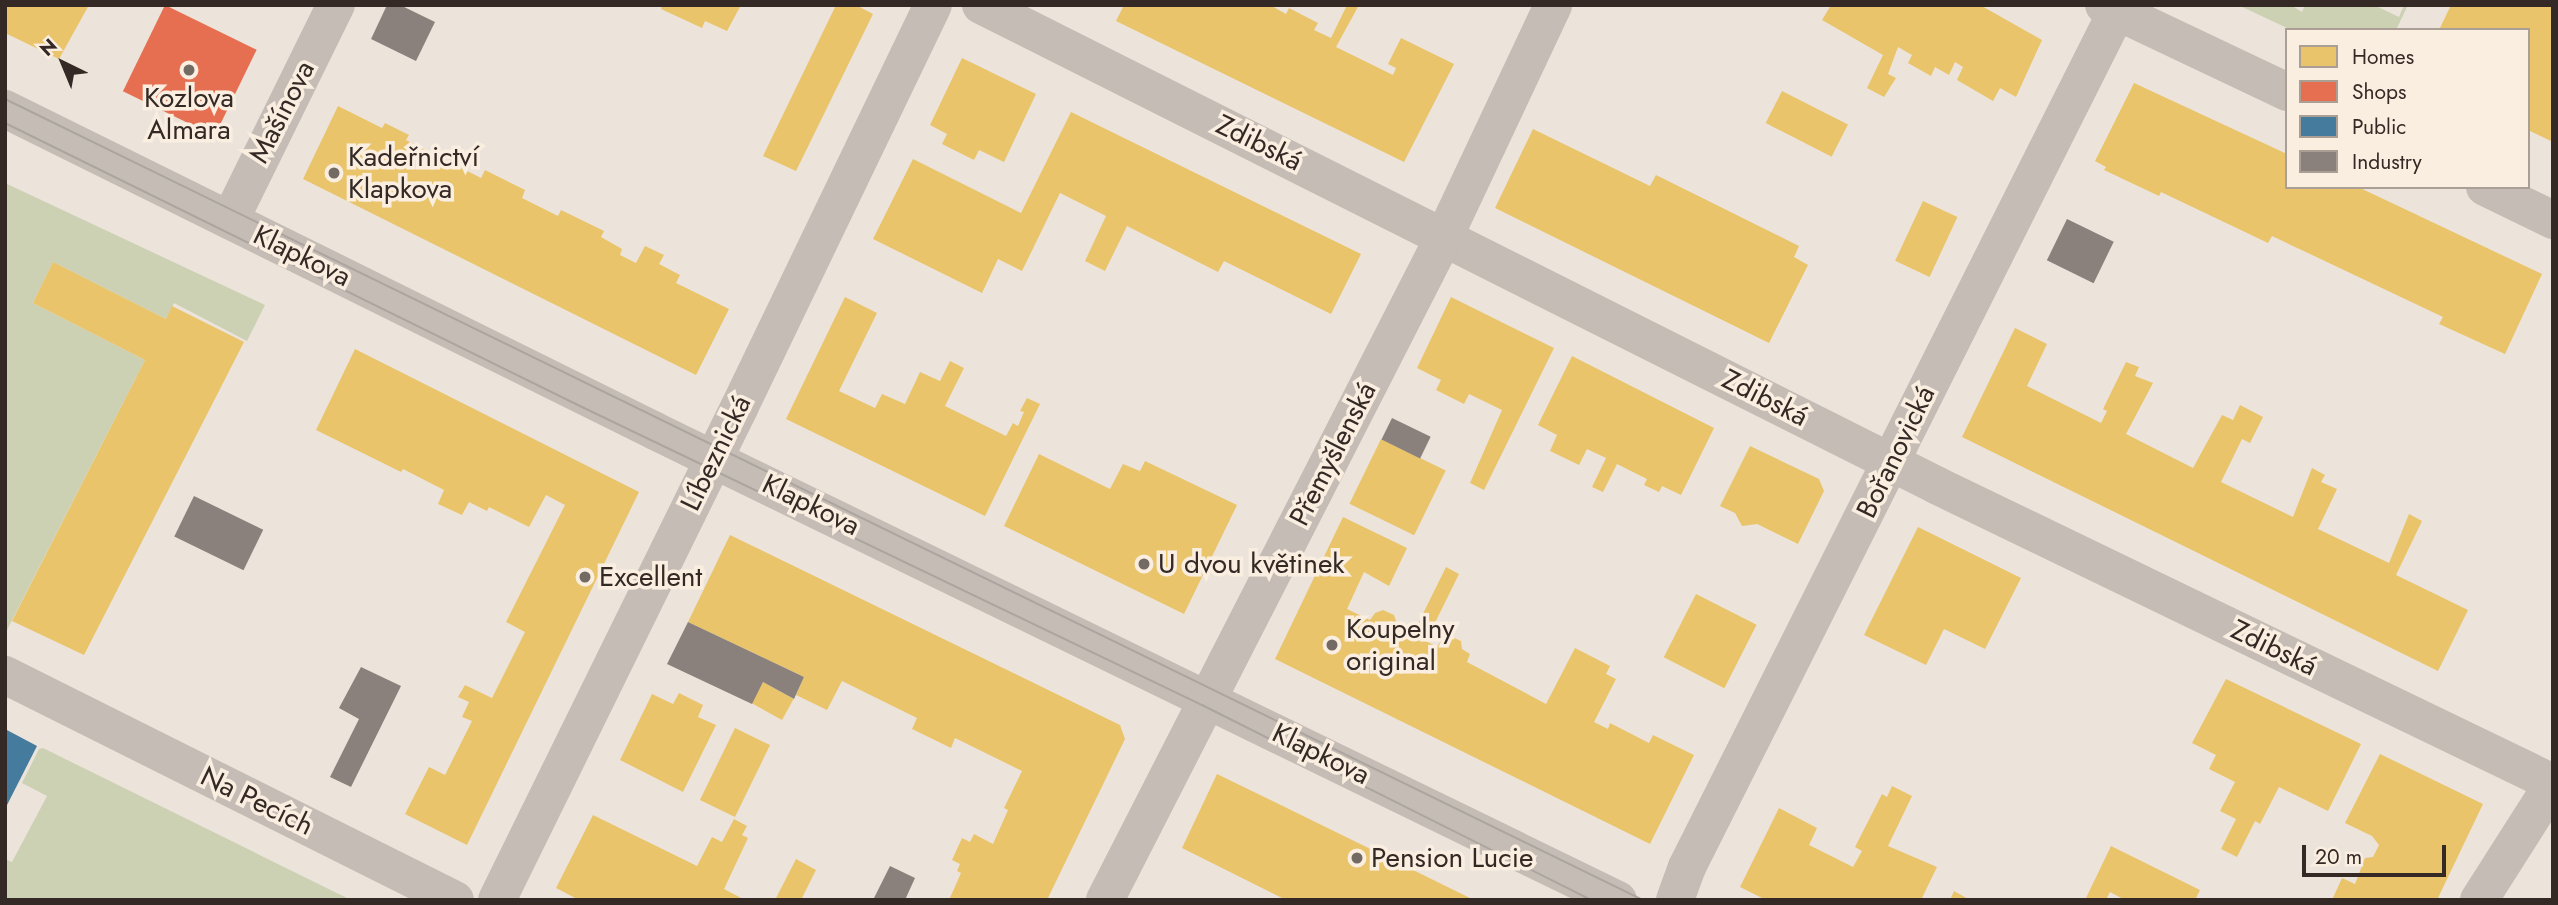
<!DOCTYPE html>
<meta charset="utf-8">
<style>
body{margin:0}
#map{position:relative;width:2558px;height:905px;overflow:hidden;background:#ece4db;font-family:Jost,sans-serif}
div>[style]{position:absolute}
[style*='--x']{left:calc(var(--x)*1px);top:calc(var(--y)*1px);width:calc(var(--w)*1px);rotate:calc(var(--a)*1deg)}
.green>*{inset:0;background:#ccd1b4}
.homes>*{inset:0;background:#e9c46a;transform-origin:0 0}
.shops>*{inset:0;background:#e76f51;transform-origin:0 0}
.public>*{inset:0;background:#457b9d}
.industry>*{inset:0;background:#8a817c;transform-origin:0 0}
.minor>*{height:38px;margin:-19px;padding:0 19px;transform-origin:19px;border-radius:19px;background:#c4bcb5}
.tram>*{height:2px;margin:-1px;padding:0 1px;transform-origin:1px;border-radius:1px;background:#aca59f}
.dots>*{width:19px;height:19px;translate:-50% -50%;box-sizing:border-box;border:4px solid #faeee1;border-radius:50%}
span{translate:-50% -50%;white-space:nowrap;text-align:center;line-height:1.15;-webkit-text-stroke:7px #faeee1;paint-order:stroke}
.poi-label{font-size:28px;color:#342924}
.left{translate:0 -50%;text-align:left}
.street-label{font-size:28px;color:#342924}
.frame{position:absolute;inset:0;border:7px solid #342924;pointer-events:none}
.legend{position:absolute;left:2285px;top:28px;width:245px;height:161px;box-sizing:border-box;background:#faeee1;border:2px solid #ab9f95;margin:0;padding:9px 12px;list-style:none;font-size:21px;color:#342924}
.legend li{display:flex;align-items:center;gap:14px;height:35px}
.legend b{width:35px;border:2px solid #ab9f95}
.north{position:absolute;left:28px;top:28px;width:70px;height:70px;-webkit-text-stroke:5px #faeee1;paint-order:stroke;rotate:317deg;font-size:19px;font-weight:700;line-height:28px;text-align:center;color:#342924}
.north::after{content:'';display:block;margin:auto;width:24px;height:32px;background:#342924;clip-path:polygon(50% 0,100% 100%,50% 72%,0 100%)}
.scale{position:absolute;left:2302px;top:845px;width:144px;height:32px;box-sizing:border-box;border:4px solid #342924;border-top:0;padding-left:9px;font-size:21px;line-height:24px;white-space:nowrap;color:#342924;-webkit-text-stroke:5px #faeee1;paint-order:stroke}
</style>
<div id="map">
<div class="green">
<i style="clip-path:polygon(2238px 5px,2291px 5px,2302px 12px,2305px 5px,2374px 5px,2399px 17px,2404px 5px,2408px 5px,2396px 30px,2291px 30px)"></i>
<i style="clip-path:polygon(5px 183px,265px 305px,247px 341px,174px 303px,166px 319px,53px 262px,33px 303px,145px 360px,5px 634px)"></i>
<i style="clip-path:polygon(43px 748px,351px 900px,5px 900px,5px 859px,12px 862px,47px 796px,22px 783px,39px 749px)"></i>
</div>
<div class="homes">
<i style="clip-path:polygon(5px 5px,89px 5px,59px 59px,5px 33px)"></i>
<i style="clip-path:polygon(662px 5px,741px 5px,727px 31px,705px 21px,702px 28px,661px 9px)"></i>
<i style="clip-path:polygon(836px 5px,856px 5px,873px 14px,796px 171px,763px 156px)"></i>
<i style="clip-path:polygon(1124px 5px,1270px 5px,1286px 14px,1289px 8px,1318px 23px,1314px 30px,1331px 38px,1347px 5px,1359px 5px,1336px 47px,1393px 75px,1396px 68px,1388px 64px,1401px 38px,1454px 64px,1404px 162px,1116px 21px)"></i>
<i style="clip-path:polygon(1831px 5px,1980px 5px,2042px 40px,2016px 97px,2000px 88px,1993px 101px,1957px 80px,1963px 67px,1955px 62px,1949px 75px,1935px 67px,1931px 76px,1908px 63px,1912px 55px,1898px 47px,1888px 74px,1896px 78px,1884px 97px,1867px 88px,1883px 55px,1822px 20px)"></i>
<i style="clip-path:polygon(2451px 5px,2553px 5px,2553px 142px,2528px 130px,2528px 30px,2439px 30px)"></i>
<i style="clip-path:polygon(962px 58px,1036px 94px,1004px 162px,979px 150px,974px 160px,942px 144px,947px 134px,930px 125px)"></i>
<i style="clip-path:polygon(2134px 83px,2287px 154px,2287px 187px,2358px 187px,2542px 274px,2505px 354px,2439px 324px,2443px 317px,2272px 236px,2268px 243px,2161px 192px,2159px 196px,2104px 170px,2106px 167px,2095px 161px)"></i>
<i style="left:1782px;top:91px;width:74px;height:36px;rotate:27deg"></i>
<i style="clip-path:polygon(338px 106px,382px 128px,385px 123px,409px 135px,406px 140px,481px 178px,485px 170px,525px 190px,522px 198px,558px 216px,561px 210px,604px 231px,601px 237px,622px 249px,620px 255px,636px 263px,645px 246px,664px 255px,659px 264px,680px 275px,676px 283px,729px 309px,696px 375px,303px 179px)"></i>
<i style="clip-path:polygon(1071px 112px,1361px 254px,1331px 314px,1224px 261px,1218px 272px,1127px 226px,1105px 271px,1085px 261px,1106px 216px,1060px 193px,1022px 271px,998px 259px,982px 293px,873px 239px,913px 159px,1021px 213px)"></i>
<i style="clip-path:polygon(1533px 129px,1650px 186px,1656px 175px,1799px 246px,1794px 257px,1808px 265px,1769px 343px,1495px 208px)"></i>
<i style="left:1923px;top:201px;width:38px;height:66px;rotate:25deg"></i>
<i style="clip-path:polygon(53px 262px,166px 319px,172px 306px,244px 342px,84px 655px,12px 621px,145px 360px,33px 303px)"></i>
<i style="clip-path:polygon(845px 297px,877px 313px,839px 391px,875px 408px,882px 394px,905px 404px,920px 372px,940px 381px,950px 361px,964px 368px,945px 406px,1006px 436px,1013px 423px,1018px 426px,1024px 412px,1020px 411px,1027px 398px,1040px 404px,985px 516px,786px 419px)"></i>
<i style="clip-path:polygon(1451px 297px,1554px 348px,1484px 490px,1470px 483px,1502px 410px,1469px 394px,1464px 404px,1436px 390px,1441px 380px,1417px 368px)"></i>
<i style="clip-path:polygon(2015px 328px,2047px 344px,2027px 386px,2101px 423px,2107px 411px,2103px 409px,2126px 362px,2139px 367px,2135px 376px,2153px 383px,2126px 434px,2193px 468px,2222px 415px,2233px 420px,2240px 405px,2263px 417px,2250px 443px,2242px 439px,2221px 482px,2293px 517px,2312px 468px,2325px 475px,2321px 482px,2337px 489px,2318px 529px,2389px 563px,2409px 514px,2422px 521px,2396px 575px,2468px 610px,2438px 671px,1962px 437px)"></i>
<i style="clip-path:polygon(355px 349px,639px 492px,467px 845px,405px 814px,429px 767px,445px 775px,472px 721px,462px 717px,469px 702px,458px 697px,465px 685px,492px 698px,525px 632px,506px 622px,565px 505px,546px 495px,529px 527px,489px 507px,487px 511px,469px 502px,462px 515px,438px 504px,444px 490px,403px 469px,401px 472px,316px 430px)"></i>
<i style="clip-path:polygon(1572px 356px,1714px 428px,1681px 495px,1662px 486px,1659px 492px,1644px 485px,1647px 479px,1617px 464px,1603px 492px,1592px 487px,1606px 458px,1587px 449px,1579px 465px,1550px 451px,1557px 435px,1538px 425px)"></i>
<i style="left:1381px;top:439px;width:72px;height:72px;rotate:26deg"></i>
<i style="clip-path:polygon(1750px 446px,1819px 479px,1824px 491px,1798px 544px,1757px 524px,1742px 526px,1735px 513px,1720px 506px)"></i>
<i style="clip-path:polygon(1039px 454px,1110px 489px,1123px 464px,1140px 471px,1145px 461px,1237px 505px,1184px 614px,1004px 526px)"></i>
<i style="clip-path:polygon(1343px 517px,1407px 548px,1389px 586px,1364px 572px,1347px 609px,1370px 620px,1375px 613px,1383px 610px,1394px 615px,1397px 624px,1393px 632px,1410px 640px,1446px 567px,1459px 574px,1426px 641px,1437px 647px,1442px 639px,1450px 636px,1461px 641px,1462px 649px,1470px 654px,1467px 662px,1546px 704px,1575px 648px,1610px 666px,1606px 674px,1616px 679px,1594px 722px,1608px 729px,1610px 723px,1649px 743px,1653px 735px,1694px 755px,1650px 844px,1275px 659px)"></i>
<i style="clip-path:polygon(1918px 527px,2021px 578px,1985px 649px,1944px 629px,1926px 665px,1864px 635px)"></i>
<i style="clip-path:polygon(730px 535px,1120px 725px,1125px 739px,1047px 900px,949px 900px,961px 873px,957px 871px,960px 864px,952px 860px,962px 838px,970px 842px,974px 834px,993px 844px,1008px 810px,1004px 808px,1022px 771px,955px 738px,951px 748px,912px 729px,917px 718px,842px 681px,827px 710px,796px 695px,804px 677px,688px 622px)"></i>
<i style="left:1696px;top:594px;width:68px;height:71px;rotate:27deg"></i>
<i style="clip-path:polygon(2226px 679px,2361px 744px,2328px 811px,2279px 787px,2260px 824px,2255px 821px,2237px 857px,2221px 849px,2236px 819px,2220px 811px,2235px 782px,2209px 769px,2216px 755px,2192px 743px)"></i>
<i style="left:763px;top:682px;width:35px;height:24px;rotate:29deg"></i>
<i style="clip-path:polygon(679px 693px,703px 705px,698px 717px,716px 725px,683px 792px,620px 760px,652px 694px,673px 704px)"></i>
<i style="left:735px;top:728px;width:39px;height:80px;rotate:26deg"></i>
<i style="clip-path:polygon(2380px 754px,2483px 804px,2437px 900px,2332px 900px,2342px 878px,2355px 884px,2365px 858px,2373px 857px,2379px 845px,2372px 836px,2345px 823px)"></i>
<i style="clip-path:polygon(1217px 774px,1344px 836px,1474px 900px,1286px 900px,1182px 848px)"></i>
<i style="clip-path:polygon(1892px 786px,1912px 796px,1888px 846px,1937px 867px,1921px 900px,1766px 900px,1740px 887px,1779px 808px,1817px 828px,1809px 845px,1853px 867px,1862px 851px,1855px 847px,1882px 794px,1887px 797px)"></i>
<i style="clip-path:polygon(593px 815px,697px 866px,712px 837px,722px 842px,734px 819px,747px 826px,742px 835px,748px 838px,724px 889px,745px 900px,579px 900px,556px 888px)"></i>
<i style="clip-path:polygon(2111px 846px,2200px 890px,2195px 900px,2125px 900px,2110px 892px,2106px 900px,2085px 900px)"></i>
<i style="clip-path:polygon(796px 859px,816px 870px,801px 900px,775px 900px)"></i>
<i style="clip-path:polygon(1954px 891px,1970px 900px,1950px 900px)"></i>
</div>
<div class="shops">
<i style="left:165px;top:5px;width:102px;height:96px;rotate:26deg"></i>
</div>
<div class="public">
<i style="clip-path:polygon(5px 729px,37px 746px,5px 809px)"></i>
</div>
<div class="industry">
<i style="clip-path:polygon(387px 5px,400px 5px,435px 22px,416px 61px,371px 39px)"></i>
<i style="left:2067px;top:219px;width:52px;height:46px;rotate:26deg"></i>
<i style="left:1392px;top:418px;width:43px;height:24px;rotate:26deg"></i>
<i style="left:194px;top:496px;width:77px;height:45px;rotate:26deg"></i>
<i style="clip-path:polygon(688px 622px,804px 677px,794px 699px,763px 682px,752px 704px,667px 664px)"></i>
<i style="clip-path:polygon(361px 667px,401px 686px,351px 787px,330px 777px,359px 719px,339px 708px)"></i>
<i style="clip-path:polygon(890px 866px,915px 878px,905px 900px,873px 900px)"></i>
</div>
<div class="minor">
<i style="--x:981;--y:5;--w:1071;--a:26.68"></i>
<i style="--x:1938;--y:486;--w:683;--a:25.78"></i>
<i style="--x:2104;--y:5;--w:203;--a:25.4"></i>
<i style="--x:5;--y:109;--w:725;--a:26.35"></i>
<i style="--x:655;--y:431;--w:1071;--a:25.97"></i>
<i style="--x:2485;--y:187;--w:76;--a:25.9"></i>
<i style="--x:230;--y:220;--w:240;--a:-63.8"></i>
<i style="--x:5;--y:675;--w:503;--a:26.57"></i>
<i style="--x:497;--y:900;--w:548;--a:-63.81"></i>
<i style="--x:739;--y:408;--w:447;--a:-64.3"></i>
<i style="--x:1105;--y:900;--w:747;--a:-62.92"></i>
<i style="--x:1445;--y:235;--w:254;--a:-64.8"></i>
<i style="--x:1675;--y:900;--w:35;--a:-70"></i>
<i style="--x:1687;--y:867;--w:965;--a:-63.33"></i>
<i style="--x:2479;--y:900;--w:138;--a:-57.5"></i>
</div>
<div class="tram">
<i style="--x:5;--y:99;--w:1823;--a:26.06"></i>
<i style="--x:5;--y:123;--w:643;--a:26.21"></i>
<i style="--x:582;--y:407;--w:688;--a:25.67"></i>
<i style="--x:1202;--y:705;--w:435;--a:26.6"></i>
</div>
<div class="dots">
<i style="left:189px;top:70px;background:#746a64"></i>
<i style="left:334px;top:173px;background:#746a64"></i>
<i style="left:1144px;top:564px;background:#746a64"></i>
<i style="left:585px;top:577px;background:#746a64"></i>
<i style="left:1332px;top:645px;background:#746a64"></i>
<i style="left:1357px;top:858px;background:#746a64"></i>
</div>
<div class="poi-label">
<span style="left:189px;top:114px">Kozlova<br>Almara</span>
<span class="left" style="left:348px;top:173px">Kadeřnictví<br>Klapkova</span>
<span class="left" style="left:1158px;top:564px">U dvou květinek</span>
<span class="left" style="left:599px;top:577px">Excellent</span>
<span class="left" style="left:1346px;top:645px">Koupelny<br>original</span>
<span class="left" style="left:1371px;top:858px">Pension Lucie</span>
</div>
<div class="street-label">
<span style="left:282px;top:112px;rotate:-63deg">Mašínova</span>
<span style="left:1259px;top:143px;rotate:26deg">Zdibská</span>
<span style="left:302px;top:256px;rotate:26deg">Klapkova</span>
<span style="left:1765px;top:398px;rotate:27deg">Zdibská</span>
<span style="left:1896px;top:452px;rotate:-64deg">Bořanovická</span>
<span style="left:716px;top:453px;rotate:-64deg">Líbeznická</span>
<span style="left:1333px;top:454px;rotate:-63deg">Přemyšlenská</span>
<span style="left:811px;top:505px;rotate:26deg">Klapkova</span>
<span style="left:2274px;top:648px;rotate:26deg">Zdibská</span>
<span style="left:1321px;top:754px;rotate:26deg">Klapkova</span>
<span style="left:257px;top:801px;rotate:26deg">Na Pecích</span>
</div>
<div class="frame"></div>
<ul class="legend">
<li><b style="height:19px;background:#e9c46a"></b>Homes</li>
<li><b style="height:19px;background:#e76f51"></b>Shops</li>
<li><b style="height:19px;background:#457b9d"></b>Public</li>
<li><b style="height:19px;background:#8a817c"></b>Industry</li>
</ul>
<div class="north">N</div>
<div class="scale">20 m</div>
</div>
